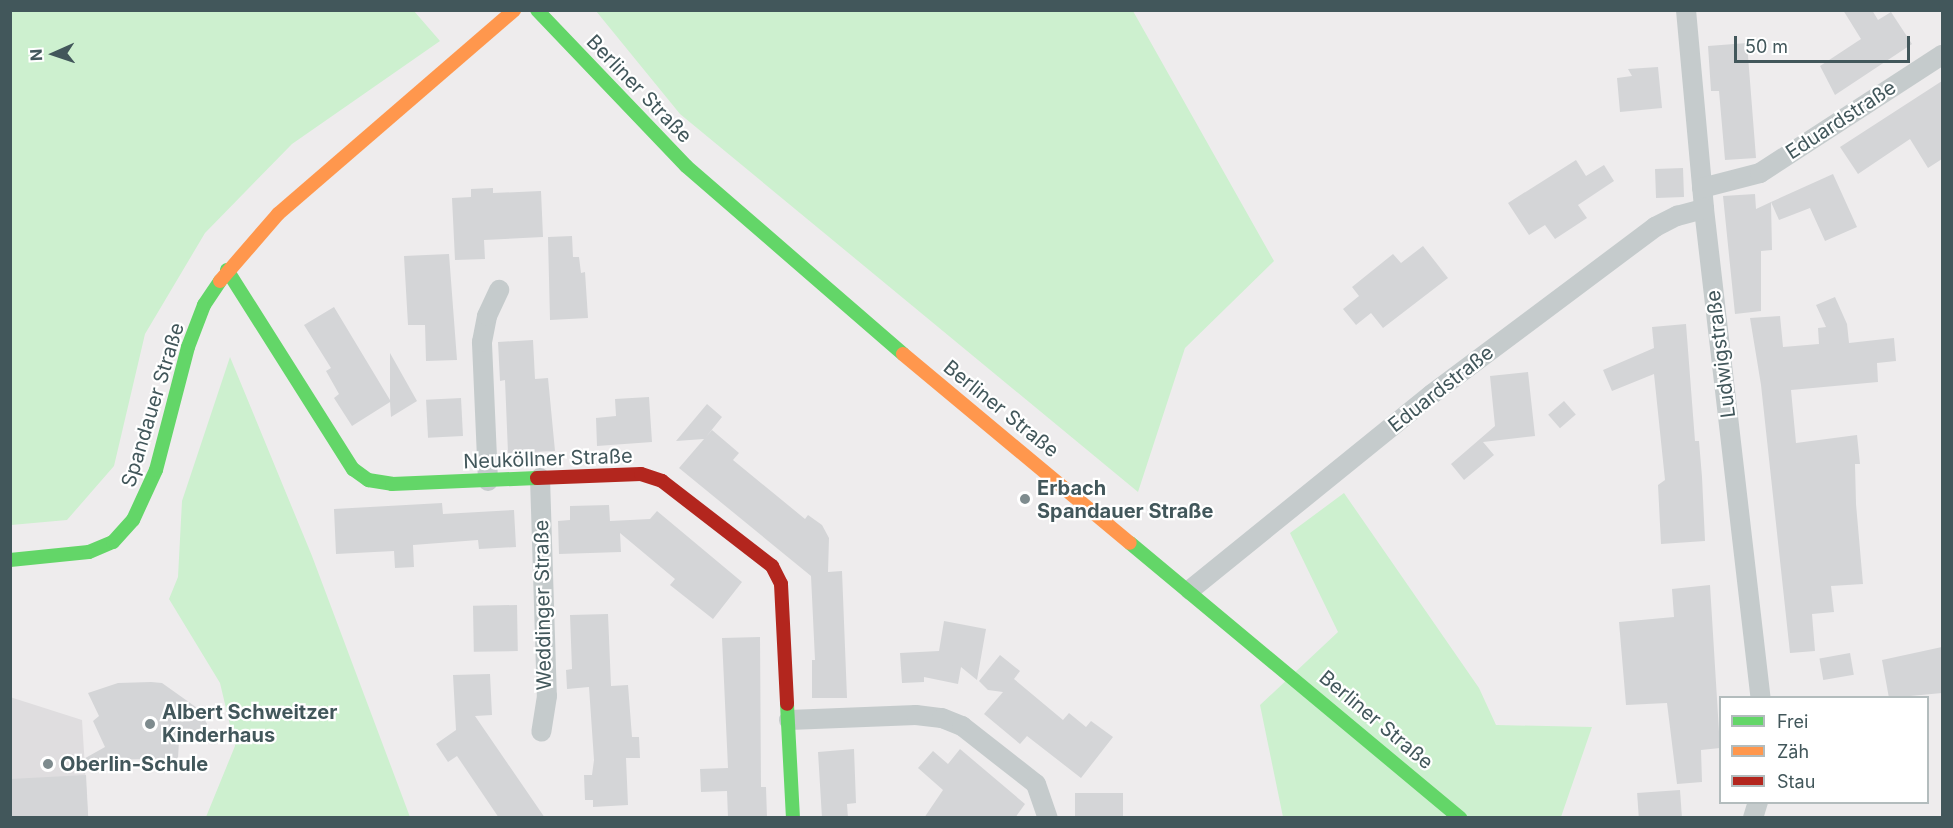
<!DOCTYPE html>
<meta charset="utf-8">
<style>
body{margin:0}
#map{position:relative;width:1953px;height:828px;overflow:hidden;background:#eeeced;font-family:Inter,sans-serif}
div>[style]{position:absolute}
[style*='--x']{left:calc(var(--x)*1px);top:calc(var(--y)*1px);width:calc(var(--w)*1px);rotate:calc(var(--a)*1deg)}
.education>*{inset:0;background:#dfdddf}
.green>*{inset:0;background:#cdf0cf}
.building>*{inset:0;background:#d4d5d7;transform-origin:0 0}
.street>*{height:20px;margin:-10px;padding:0 10px;transform-origin:10px;border-radius:10px;background:#c5cbcc}
.fast>*{height:14px;margin:-7px;padding:0 7px;transform-origin:7px;border-radius:7px;background:#63d668}
.slow>*{height:14px;margin:-7px;padding:0 7px;transform-origin:7px;border-radius:7px;background:#ff974d}
.jam>*{height:14px;margin:-7px;padding:0 7px;transform-origin:7px;border-radius:7px;background:#b3261e}
.dots>*{width:16px;height:16px;translate:-50% -50%;box-sizing:border-box;border:3px solid #fff;border-radius:50%}
span{translate:-50% -50%;white-space:nowrap;text-align:center;line-height:1.15;-webkit-text-stroke:4.5px #fff;paint-order:stroke}
.street-label{font-size:20px;color:#42575b}
.poi-label{font-size:20px;color:#42575b;font-weight:700}
.left{translate:0 -50%;text-align:left}
.frame{position:absolute;inset:0;border:12px solid #42575b;pointer-events:none}
.legend{position:absolute;left:1719px;top:696px;width:210px;height:108px;box-sizing:border-box;background:#fff;border:2px solid #b3bcbd;margin:0;padding:8px 10px;list-style:none;font-size:18px;color:#42575b}
.legend li{display:flex;align-items:center;gap:12px;height:30px}
.legend b{width:30px;border:2px solid #b3bcbd}
.north{position:absolute;left:24px;top:24px;width:60px;height:60px;-webkit-text-stroke:4px #fff;paint-order:stroke;rotate:267deg;font-size:16px;font-weight:700;line-height:24px;text-align:center;color:#42575b}
.north::after{content:'';display:block;margin:auto;width:21px;height:27px;background:#42575b;clip-path:polygon(50% 0,100% 100%,50% 72%,0 100%)}
.scale{position:absolute;left:1734px;top:36px;width:176px;height:27px;box-sizing:border-box;border:3px solid #42575b;border-top:0;padding-left:8px;font-size:18px;line-height:21px;white-space:nowrap;color:#42575b;-webkit-text-stroke:4px #fff;paint-order:stroke}
</style>
<div id="map">
<div class="education">
<i style="clip-path:polygon(10px 697px,82px 720px,88px 817px,11px 817px)"></i>
</div>
<div class="green">
<i style="clip-path:polygon(11px 10px,414px 11px,440px 41px,292px 144px,205px 233px,145px 334px,114px 466px,67px 520px,11px 525px)"></i>
<i style="clip-path:polygon(596px 11px,1133px 11px,1274px 261px,1185px 348px,1138px 492px,680px 114px)"></i>
<i style="clip-path:polygon(230px 357px,312px 556px,410px 817px,206px 817px,235px 746px,220px 683px,169px 599px,178px 577px,182px 501px)"></i>
<i style="clip-path:polygon(1344px 493px,1479px 688px,1496px 725px,1592px 727px,1561px 817px,1283px 817px,1260px 705px,1338px 632px,1290px 533px)"></i>
</div>
<div class="building">
<i style="clip-path:polygon(1843px 10px,1872px 10px,1878px 20px,1891px 12px,1912px 44px,1835px 95px,1820px 66px,1861px 39px)"></i>
<i style="clip-path:polygon(1747px 43px,1756px 158px,1725px 160px,1719px 91px,1711px 91px,1708px 46px)"></i>
<i style="clip-path:polygon(1658px 67px,1662px 108px,1620px 112px,1617px 78px,1632px 76px,1628px 69px)"></i>
<i style="clip-path:polygon(1942px 81px,1942px 159px,1928px 168px,1910px 139px,1858px 174px,1840px 147px)"></i>
<i style="clip-path:polygon(1576px 160px,1586px 176px,1604px 165px,1614px 181px,1578px 205px,1587px 218px,1555px 239px,1545px 225px,1529px 235px,1508px 203px)"></i>
<i style="left:1683px;top:168px;width:29px;height:28px;rotate:88deg"></i>
<i style="clip-path:polygon(1833px 174px,1857px 227px,1825px 241px,1810px 208px,1779px 220px,1771px 202px)"></i>
<i style="clip-path:polygon(493px 188px,493px 193px,541px 191px,543px 237px,484px 240px,485px 259px,455px 260px,452px 198px,471px 197px,471px 189px)"></i>
<i style="clip-path:polygon(1755px 194px,1756px 209px,1771px 202px,1772px 250px,1761px 251px,1761px 311px,1735px 314px,1723px 196px)"></i>
<i style="clip-path:polygon(572px 236px,573px 257px,579px 257px,581px 273px,585px 272px,588px 318px,550px 320px,548px 237px)"></i>
<i style="clip-path:polygon(1423px 246px,1448px 278px,1383px 328px,1371px 313px,1356px 325px,1343px 309px,1359px 296px,1352px 287px,1393px 254px,1401px 263px)"></i>
<i style="clip-path:polygon(449px 254px,457px 360px,426px 361px,425px 325px,408px 325px,404px 256px)"></i>
<i style="clip-path:polygon(1835px 297px,1847px 324px,1849px 343px,1894px 338px,1896px 361px,1877px 363px,1878px 382px,1791px 390px,1796px 443px,1857px 435px,1860px 464px,1855px 464px,1856px 504px,1863px 584px,1831px 586px,1834px 612px,1812px 614px,1815px 651px,1790px 653px,1761px 385px,1750px 318px,1780px 316px,1783px 347px,1819px 344px,1818px 328px,1826px 327px,1816px 305px)"></i>
<i style="clip-path:polygon(334px 307px,390px 400px,390px 353px,417px 401px,391px 417px,390px 402px,352px 426px,334px 398px,339px 394px,326px 371px,331px 368px,304px 325px)"></i>
<i style="clip-path:polygon(1686px 324px,1695px 441px,1699px 441px,1702px 477px,1705px 541px,1661px 544px,1658px 485px,1665px 480px,1654px 374px,1612px 391px,1603px 370px,1654px 348px,1652px 327px)"></i>
<i style="clip-path:polygon(533px 340px,535px 379px,548px 378px,555px 451px,508px 453px,505px 380px,500px 381px,498px 342px)"></i>
<i style="clip-path:polygon(1528px 372px,1535px 436px,1483px 442px,1494px 455px,1464px 480px,1451px 464px,1495px 426px,1490px 376px)"></i>
<i style="clip-path:polygon(649px 397px,652px 442px,597px 446px,596px 418px,616px 416px,615px 399px)"></i>
<i style="left:461px;top:398px;width:38px;height:35px;rotate:87deg"></i>
<i style="left:1564px;top:401px;width:18px;height:21px;rotate:49deg"></i>
<i style="clip-path:polygon(707px 404px,722px 417px,706px 437px,712px 430px,739px 453px,733px 460px,805px 519px,808px 515px,822px 525px,829px 538px,828px 572px,842px 571px,847px 698px,812px 698px,812px 660px,815px 660px,811px 576px,679px 468px,704px 439px,676px 441px)"></i>
<i style="clip-path:polygon(442px 503px,443px 514px,514px 510px,516px 547px,479px 549px,478px 540px,413px 545px,414px 567px,395px 568px,394px 551px,336px 554px,334px 509px)"></i>
<i style="clip-path:polygon(609px 505px,610px 521px,650px 519px,657px 511px,742px 582px,713px 619px,670px 585px,675px 579px,620px 533px,621px 552px,559px 554px,558px 521px,570px 520px,570px 506px)"></i>
<i style="clip-path:polygon(1710px 585px,1720px 748px,1701px 750px,1702px 782px,1677px 784px,1667px 703px,1626px 705px,1619px 622px,1674px 617px,1672px 589px)"></i>
<i style="left:517px;top:605px;width:46px;height:44px;rotate:89deg"></i>
<i style="clip-path:polygon(608px 614px,611px 686px,628px 685px,632px 737px,639px 737px,640px 758px,626px 758px,628px 805px,593px 807px,593px 800px,585px 800px,584px 775px,592px 775px,594px 760px,589px 687px,567px 689px,566px 670px,572px 669px,570px 615px)"></i>
<i style="clip-path:polygon(944px 621px,986px 629px,977px 680px,961px 667px,958px 684px,924px 677px,924px 682px,902px 683px,900px 653px,939px 651px)"></i>
<i style="clip-path:polygon(760px 637px,761px 787px,766px 787px,767px 818px,728px 818px,727px 791px,701px 792px,700px 769px,728px 768px,722px 638px)"></i>
<i style="clip-path:polygon(1942px 647px,1942px 693px,1889px 698px,1882px 660px)"></i>
<i style="left:1850px;top:653px;width:22px;height:31px;rotate:80deg"></i>
<i style="clip-path:polygon(1000px 655px,1020px 671px,1014px 679px,1063px 720px,1069px 713px,1086px 727px,1091px 721px,1113px 737px,1081px 778px,1027px 736px,1020px 744px,984px 714px,1003px 692px,988px 690px,979px 681px)"></i>
<i style="clip-path:polygon(490px 674px,492px 715px,475px 716px,545px 818px,499px 818px,457px 756px,448px 762px,436px 744px,456px 730px,453px 675px)"></i>
<i style="clip-path:polygon(151px 682px,162px 683px,200px 710px,208px 726px,207px 741px,179px 741px,178px 758px,80px 761px,105px 747px,93px 721px,99px 716px,88px 693px,118px 683px)"></i>
<i style="clip-path:polygon(854px 749px,856px 803px,847px 804px,848px 818px,822px 818px,818px 752px)"></i>
<i style="clip-path:polygon(960px 749px,1025px 804px,1015px 818px,924px 818px,943px 790px,918px 768px,933px 751px,948px 764px)"></i>
<i style="left:86px;top:775px;width:43px;height:76px;rotate:87deg"></i>
<i style="left:1680px;top:790px;width:28px;height:43px;rotate:86deg"></i>
<i style="left:1123px;top:793px;width:25px;height:48px;rotate:90deg"></i>
</div>
<div class="street">
<i style="--x:1686;--y:10;--w:200;--a:84.8"></i>
<i style="--x:1704;--y:209;--w:492;--a:83.4"></i>
<i style="--x:1702;--y:188;--w:60;--a:-14.5"></i>
<i style="--x:1760;--y:173;--w:217;--a:-33"></i>
<i style="--x:540;--y:478;--w:218;--a:88.2"></i>
<i style="--x:547;--y:696;--w:36;--a:99"></i>
<i style="--x:488;--y:481;--w:139;--a:-92.5"></i>
<i style="--x:482;--y:342;--w:26;--a:-79"></i>
<i style="--x:487;--y:316;--w:29;--a:-65"></i>
<i style="--x:1190;--y:590;--w:311;--a:-39"></i>
<i style="--x:1432;--y:394;--w:279;--a:-36.8"></i>
<i style="--x:1655;--y:227;--w:25;--a:-27"></i>
<i style="--x:1677;--y:216;--w:28;--a:-15"></i>
<i style="--x:789;--y:720;--w:127;--a:-2.3"></i>
<i style="--x:916;--y:715;--w:26;--a:7"></i>
<i style="--x:942;--y:718;--w:22;--a:22"></i>
<i style="--x:962;--y:726;--w:94;--a:38.1"></i>
<i style="--x:1036;--y:784;--w:36;--a:71"></i>
<i style="--x:1753;--y:818;--w:17;--a:-73"></i>
</div>
<div class="fast">
<i style="--x:537;--y:10;--w:216;--a:46.3"></i>
<i style="--x:686;--y:166;--w:287;--a:40.9"></i>
<i style="--x:227;--y:270;--w:236;--a:57.7"></i>
<i style="--x:353;--y:469;--w:19;--a:36"></i>
<i style="--x:368;--y:480;--w:24;--a:9"></i>
<i style="--x:392;--y:484;--w:145;--a:-2.4"></i>
<i style="--x:1130;--y:543;--w:430;--a:39.8"></i>
<i style="--x:10;--y:560;--w:79;--a:-5.8"></i>
<i style="--x:89;--y:552;--w:26;--a:-23"></i>
<i style="--x:113;--y:542;--w:30;--a:-48"></i>
<i style="--x:133;--y:520;--w:55;--a:-65.3"></i>
<i style="--x:156;--y:470;--w:127;--a:-75.4"></i>
<i style="--x:188;--y:347;--w:45;--a:-69.1"></i>
<i style="--x:204;--y:305;--w:29;--a:-56"></i>
<i style="--x:787;--y:704;--w:114;--a:87"></i>
</div>
<div class="slow">
<i style="--x:220;--y:281;--w:89;--a:-49.1"></i>
<i style="--x:278;--y:214;--w:312;--a:-40.8"></i>
<i style="--x:903;--y:354;--w:295;--a:39.8"></i>
</div>
<div class="jam">
<i style="--x:537;--y:478;--w:104;--a:-2.2"></i>
<i style="--x:641;--y:474;--w:22;--a:18"></i>
<i style="--x:662;--y:481;--w:139;--a:37.7"></i>
<i style="--x:772;--y:566;--w:20;--a:63"></i>
<i style="--x:781;--y:584;--w:120;--a:87.1"></i>
</div>
<div class="dots">
<i style="left:1025px;top:499px;background:#7e8b8e"></i>
<i style="left:150px;top:724px;background:#7e8b8e"></i>
<i style="left:48px;top:764px;background:#7e8b8e"></i>
</div>
<div class="street-label">
<span style="left:639px;top:89px;rotate:46deg">Berliner Straße</span>
<span style="left:1841px;top:120px;rotate:-33deg">Eduardstraße</span>
<span style="left:1721px;top:354px;rotate:-97deg">Ludwigstraße</span>
<span style="left:1441px;top:389px;rotate:-38deg">Eduardstraße</span>
<span style="left:153px;top:405px;rotate:-73deg">Spandauer Straße</span>
<span style="left:1001px;top:409px;rotate:39deg">Berliner Straße</span>
<span style="left:548px;top:459px;rotate:-2deg">Neuköllner Straße</span>
<span style="left:543px;top:605px;rotate:-91deg">Weddinger Straße</span>
<span style="left:1376px;top:720px;rotate:40deg">Berliner Straße</span>
</div>
<div class="poi-label">
<span class="left" style="left:1037px;top:500px">Erbach<br>Spandauer Straße</span>
<span class="left" style="left:162px;top:724px">Albert Schweitzer<br>Kinderhaus</span>
<span class="left" style="left:60px;top:764px">Oberlin-Schule</span>
</div>
<div class="frame"></div>
<ul class="legend">
<li><b style="height:8px;background:#63d668"></b>Frei</li>
<li><b style="height:8px;background:#ff974d"></b>Zäh</li>
<li><b style="height:8px;background:#b3261e"></b>Stau</li>
</ul>
<div class="north">N</div>
<div class="scale">50 m</div>
</div>
